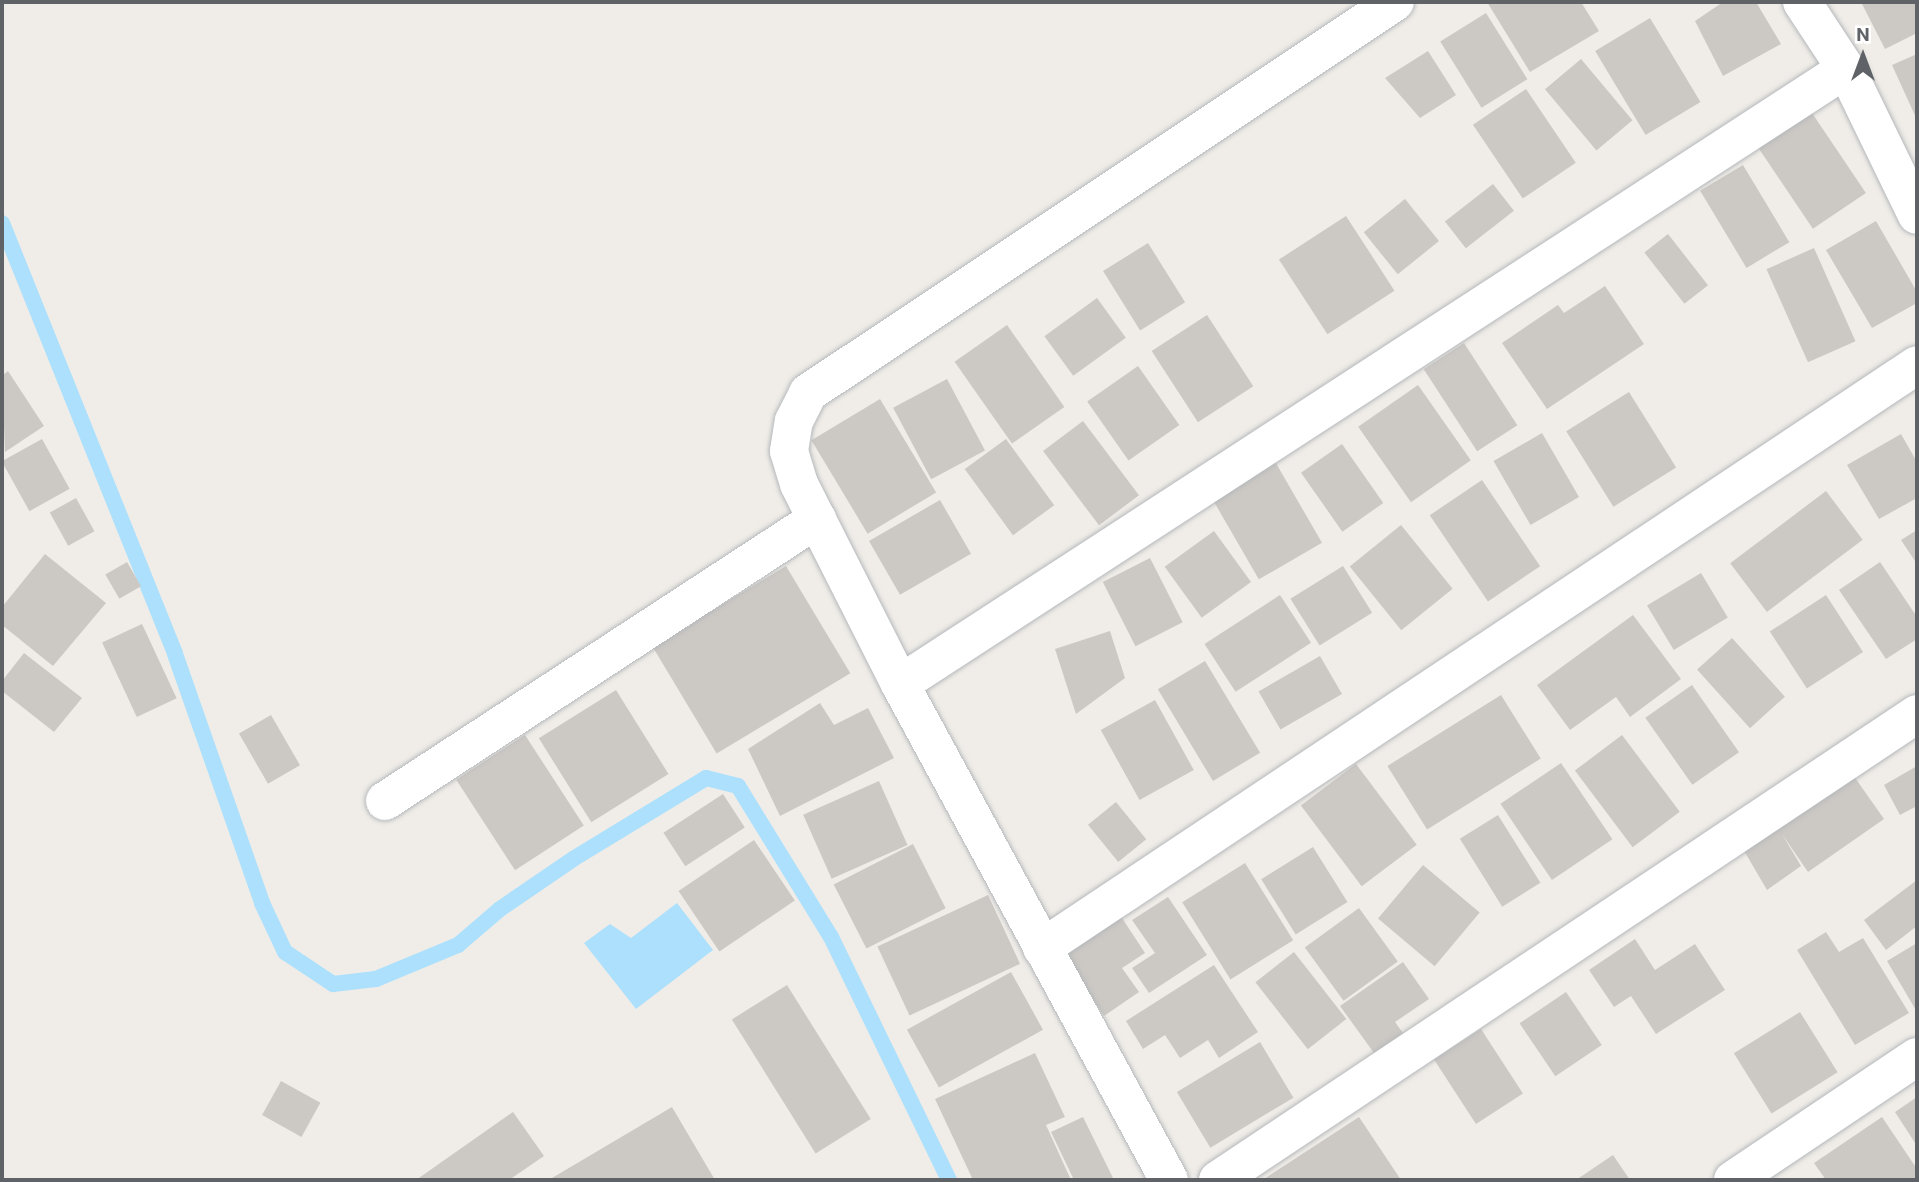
<!DOCTYPE html>
<style>
body{margin:0}
#map{position:relative;width:1919px;height:1182px;overflow:hidden;background:#f0ede8;font-family:Roboto,sans-serif}
div>[style]{position:absolute}
[style*='--x']{left:calc(var(--x)*1px);top:calc(var(--y)*1px);width:calc(var(--w)*1px);rotate:calc(var(--a)*1deg)}
.water>*{inset:0;background:#ace0fc}
.stream>*{height:16px;margin:-8px;padding:0 8px;transform-origin:8px;border-radius:8px;background:#ace0fc}
.building>*{inset:0;background:#ccc8c4;transform-origin:0 0}
.roads{filter:drop-shadow(0 0 2px #b4b8bb) drop-shadow(0 0 2px #b4b8bb)}
.minor>*{height:38px;margin:-19px;padding:0 19px;transform-origin:19px;border-radius:19px;background:#fff}
span{translate:-50% -50%;white-space:nowrap;text-align:center;line-height:1.15;-webkit-text-stroke:7px #fff;paint-order:stroke}
.frame{position:absolute;inset:0;border:4px solid #5f6367;pointer-events:none}
.north{position:absolute;left:1828px;top:21px;width:70px;height:70px;-webkit-text-stroke:5px #fff;paint-order:stroke;rotate:0deg;font-size:19px;font-weight:700;line-height:28px;text-align:center;color:#5f6367}
.north::after{content:'';display:block;margin:auto;width:24px;height:32px;background:#5f6367;clip-path:polygon(50% 0,100% 100%,50% 72%,0 100%)}
</style>
<div id="map">
<div class="water">
<i style="clip-path:polygon(677px 903px,713px 950px,636px 1009px,584px 943px,610px 924px,631px 938px)"></i>
</div>
<div class="stream">
<i style="--x:2;--y:223;--w:464;--a:68.1"></i>
<i style="--x:175;--y:654;--w:264;--a:70.7"></i>
<i style="--x:262;--y:903;--w:54;--a:64.9"></i>
<i style="--x:285;--y:952;--w:58;--a:33.7"></i>
<i style="--x:333;--y:984;--w:43;--a:-6.6"></i>
<i style="--x:376;--y:979;--w:89;--a:-22.5"></i>
<i style="--x:458;--y:945;--w:55;--a:-40.6"></i>
<i style="--x:500;--y:909;--w:88;--a:-34.4"></i>
<i style="--x:573;--y:859;--w:156;--a:-31.3"></i>
<i style="--x:706;--y:778;--w:33;--a:14"></i>
<i style="--x:738;--y:786;--w:177;--a:58.4"></i>
<i style="--x:831;--y:937;--w:270;--a:64.1"></i>
</div>
<div class="building">
<i style="clip-path:polygon(1487px 2px,1581px 2px,1599px 31px,1530px 72px)"></i>
<i style="clip-path:polygon(1723px 2px,1756px 2px,1781px 44px,1723px 76px,1695px 21px)"></i>
<i style="clip-path:polygon(1861px 2px,1917px 2px,1917px 33px,1885px 49px)"></i>
<i style="left:1486px;top:13px;width:78px;height:54px;rotate:58deg"></i>
<i style="left:1650px;top:18px;width:98px;height:64px;rotate:59deg"></i>
<i style="clip-path:polygon(1428px 51px,1456px 95px,1420px 118px,1385px 78px)"></i>
<i style="clip-path:polygon(1917px 54px,1917px 120px,1892px 65px)"></i>
<i style="left:1581px;top:59px;width:80px;height:47px;rotate:50deg"></i>
<i style="left:1526px;top:89px;width:89px;height:64px;rotate:56deg"></i>
<i style="left:1810px;top:110px;width:100px;height:64px;rotate:56deg"></i>
<i style="left:1743px;top:165px;width:90px;height:50px;rotate:59deg"></i>
<i style="left:1493px;top:184px;width:34px;height:61px;rotate:52deg"></i>
<i style="left:1405px;top:199px;width:54px;height:53px;rotate:51deg"></i>
<i style="left:1346px;top:216px;width:89px;height:80px;rotate:57deg"></i>
<i style="clip-path:polygon(1876px 221px,1917px 292px,1917px 303px,1872px 328px,1826px 250px)"></i>
<i style="left:1668px;top:234px;width:65px;height:30px;rotate:52deg"></i>
<i style="left:1148px;top:243px;width:70px;height:53px;rotate:58deg"></i>
<i style="left:1814px;top:248px;width:102px;height:52px;rotate:66deg"></i>
<i style="clip-path:polygon(1605px 286px,1644px 344px,1547px 409px,1502px 343px,1558px 305px,1564px 313px)"></i>
<i style="left:1097px;top:298px;width:49px;height:65px;rotate:54deg"></i>
<i style="left:1207px;top:315px;width:85px;height:66px;rotate:57deg"></i>
<i style="left:1007px;top:325px;width:100px;height:64px;rotate:55deg"></i>
<i style="left:1464px;top:343px;width:98px;height:48px;rotate:57deg"></i>
<i style="left:1138px;top:366px;width:72px;height:62px;rotate:55deg"></i>
<i style="clip-path:polygon(8px 371px,44px 426px,5px 452px,2px 376px)"></i>
<i style="left:947px;top:379px;width:81px;height:61px;rotate:62deg"></i>
<i style="left:1418px;top:385px;width:92px;height:73px;rotate:55deg"></i>
<i style="left:1629px;top:392px;width:89px;height:74px;rotate:58deg"></i>
<i style="left:880px;top:399px;width:109px;height:80px;rotate:59deg"></i>
<i style="left:1083px;top:421px;width:93px;height:50px;rotate:53deg"></i>
<i style="left:1542px;top:433px;width:74px;height:56px;rotate:60deg"></i>
<i style="clip-path:polygon(1901px 434px,1917px 462px,1917px 498px,1879px 519px,1847px 465px)"></i>
<i style="left:42px;top:439px;width:57px;height:46px;rotate:61deg"></i>
<i style="left:1006px;top:439px;width:82px;height:51px;rotate:54deg"></i>
<i style="left:1342px;top:444px;width:72px;height:50px;rotate:55deg"></i>
<i style="left:1273px;top:458px;width:98px;height:73px;rotate:60deg"></i>
<i style="left:1482px;top:480px;width:104px;height:63px;rotate:56deg"></i>
<i style="left:1826px;top:491px;width:61px;height:120px;rotate:53deg"></i>
<i style="left:76px;top:498px;width:38px;height:30px;rotate:61deg"></i>
<i style="left:940px;top:500px;width:62px;height:82px;rotate:60deg"></i>
<i style="left:1401px;top:525px;width:82px;height:66px;rotate:51deg"></i>
<i style="clip-path:polygon(1917px 530px,1917px 564px,1901px 540px)"></i>
<i style="left:1214px;top:531px;width:63px;height:61px;rotate:54deg"></i>
<i style="clip-path:polygon(45px 554px,106px 603px,53px 666px,2px 625px,2px 607px)"></i>
<i style="left:1150px;top:558px;width:72px;height:53px;rotate:63deg"></i>
<i style="left:127px;top:562px;width:28px;height:25px;rotate:60deg"></i>
<i style="clip-path:polygon(1880px 562px,1917px 617px,1917px 639px,1886px 659px,1839px 590px)"></i>
<i style="left:786px;top:566px;width:125px;height:156px;rotate:59deg"></i>
<i style="left:1343px;top:566px;width:55px;height:62px;rotate:58deg"></i>
<i style="left:1701px;top:573px;width:52px;height:63px;rotate:59deg"></i>
<i style="left:1280px;top:595px;width:57px;height:90px;rotate:57deg"></i>
<i style="left:1826px;top:595px;width:68px;height:67px;rotate:57deg"></i>
<i style="clip-path:polygon(1633px 615px,1681px 679px,1630px 717px,1616px 697px,1570px 730px,1537px 685px)"></i>
<i style="left:142px;top:624px;width:82px;height:44px;rotate:65deg"></i>
<i style="clip-path:polygon(1110px 631px,1125px 678px,1076px 714px,1055px 649px)"></i>
<i style="left:1732px;top:638px;width:79px;height:47px;rotate:48deg"></i>
<i style="clip-path:polygon(24px 653px,82px 698px,54px 732px,2px 691px,2px 681px)"></i>
<i style="left:1320px;top:656px;width:44px;height:71px;rotate:60deg"></i>
<i style="left:1205px;top:661px;width:107px;height:55px;rotate:59deg"></i>
<i style="left:1692px;top:685px;width:82px;height:57px;rotate:55deg"></i>
<i style="left:616px;top:690px;width:99px;height:91px;rotate:58deg"></i>
<i style="left:1501px;top:695px;width:75px;height:134px;rotate:58deg"></i>
<i style="left:1155px;top:700px;width:80px;height:62px;rotate:61deg"></i>
<i style="clip-path:polygon(820px 703px,834px 725px,868px 708px,894px 758px,780px 816px,748px 749px)"></i>
<i style="left:271px;top:715px;width:58px;height:37px;rotate:60deg"></i>
<i style="left:525px;top:735px;width:108px;height:82px;rotate:57deg"></i>
<i style="left:1622px;top:735px;width:96px;height:59px;rotate:53deg"></i>
<i style="left:1561px;top:763px;width:92px;height:73px;rotate:56deg"></i>
<i style="left:1356px;top:764px;width:101px;height:69px;rotate:53deg"></i>
<i style="clip-path:polygon(1917px 766px,1917px 806px,1900px 815px,1884px 785px)"></i>
<i style="clip-path:polygon(1851px 772px,1884px 819px,1808px 872px,1782px 834px,1801px 866px,1767px 890px,1743px 849px)"></i>
<i style="left:879px;top:781px;width:70px;height:83px;rotate:66deg"></i>
<i style="left:723px;top:794px;width:40px;height:71px;rotate:57deg"></i>
<i style="left:1116px;top:802px;width:48px;height:36px;rotate:51deg"></i>
<i style="left:1498px;top:815px;width:80px;height:45px;rotate:58deg"></i>
<i style="left:754px;top:840px;width:73px;height:91px;rotate:56deg"></i>
<i style="left:913px;top:844px;width:72px;height:89px;rotate:63deg"></i>
<i style="left:1313px;top:847px;width:65px;height:61px;rotate:58deg"></i>
<i style="left:1245px;top:863px;width:91px;height:74px;rotate:58deg"></i>
<i style="left:1423px;top:865px;width:74px;height:70px;rotate:40deg"></i>
<i style="clip-path:polygon(1917px 880px,1917px 926px,1886px 950px,1864px 920px)"></i>
<i style="left:988px;top:895px;width:76px;height:122px;rotate:65deg"></i>
<i style="clip-path:polygon(1168px 897px,1207px 955px,1149px 993px,1132px 968px,1155px 953px,1132px 920px)"></i>
<i style="left:1359px;top:908px;width:66px;height:67px;rotate:54deg"></i>
<i style="clip-path:polygon(1120px 915px,1145px 953px,1122px 968px,1139px 992px,1104px 1016px,1062px 953px)"></i>
<i style="clip-path:polygon(1826px 932px,1839px 952px,1863px 938px,1909px 1013px,1855px 1045px,1797px 950px)"></i>
<i style="clip-path:polygon(1635px 939px,1655px 970px,1695px 944px,1725px 990px,1656px 1034px,1631px 996px,1614px 1007px,1589px 970px)"></i>
<i style="clip-path:polygon(1917px 943px,1917px 1012px,1887px 961px)"></i>
<i style="left:1294px;top:952px;width:85px;height:49px;rotate:52deg"></i>
<i style="clip-path:polygon(1403px 962px,1429px 999px,1395px 1022px,1403px 1033px,1374px 1053px,1340px 1006px)"></i>
<i style="clip-path:polygon(1214px 965px,1258px 1032px,1219px 1058px,1208px 1040px,1180px 1058px,1165px 1035px,1143px 1049px,1126px 1021px)"></i>
<i style="left:1011px;top:972px;width:66px;height:119px;rotate:61deg"></i>
<i style="left:787px;top:985px;width:158px;height:65px;rotate:58deg"></i>
<i style="left:1566px;top:992px;width:64px;height:56px;rotate:56deg"></i>
<i style="left:1800px;top:1012px;width:71px;height:78px;rotate:58deg"></i>
<i style="left:1481px;top:1029px;width:77px;height:56px;rotate:57deg"></i>
<i style="left:1260px;top:1042px;width:65px;height:97px;rotate:59deg"></i>
<i style="clip-path:polygon(1035px 1053px,1065px 1117px,1046px 1125px,1071px 1180px,973px 1180px,935px 1099px)"></i>
<i style="left:281px;top:1081px;width:45px;height:39px;rotate:29deg"></i>
<i style="clip-path:polygon(1917px 1097px,1917px 1146px,1895px 1112px)"></i>
<i style="clip-path:polygon(672px 1107px,715px 1180px,554px 1180px,552px 1178px)"></i>
<i style="clip-path:polygon(513px 1112px,544px 1156px,509px 1180px,416px 1180px)"></i>
<i style="clip-path:polygon(1083px 1117px,1114px 1180px,1074px 1180px,1051px 1132px)"></i>
<i style="clip-path:polygon(1359px 1117px,1401px 1180px,1265px 1180px,1264px 1179px)"></i>
<i style="clip-path:polygon(1882px 1117px,1917px 1169px,1917px 1180px,1826px 1180px,1814px 1163px)"></i>
<i style="clip-path:polygon(1613px 1155px,1630px 1180px,1576px 1180px)"></i>
</div>
<div class="roads">
<div class="minor">
<i style="--x:1802;--y:2;--w:80;--a:56.7"></i>
<i style="--x:1846;--y:69;--w:162;--a:64.1"></i>
<i style="--x:900;--y:684;--w:1128;--a:-33.03"></i>
<i style="--x:385;--y:801;--w:516;--a:-33.14"></i>
<i style="--x:1042;--y:948;--w:1051;--a:-33.67"></i>
<i style="--x:1169;--y:1180;--w:564;--a:-118.47"></i>
<i style="--x:900;--y:684;--w:224;--a:-116.8"></i>
<i style="--x:799;--y:484;--w:34;--a:-107"></i>
<i style="--x:789;--y:451;--w:30;--a:-81"></i>
<i style="--x:794;--y:421;--w:31;--a:-63"></i>
<i style="--x:808;--y:393;--w:705;--a:-33.67"></i>
<i style="--x:1218;--y:1180;--w:840;--a:-33.69"></i>
<i style="--x:1733;--y:1180;--w:221;--a:-33.8"></i>
</div>
</div>
<div class="frame"></div>
<div class="north">N</div>
</div>
